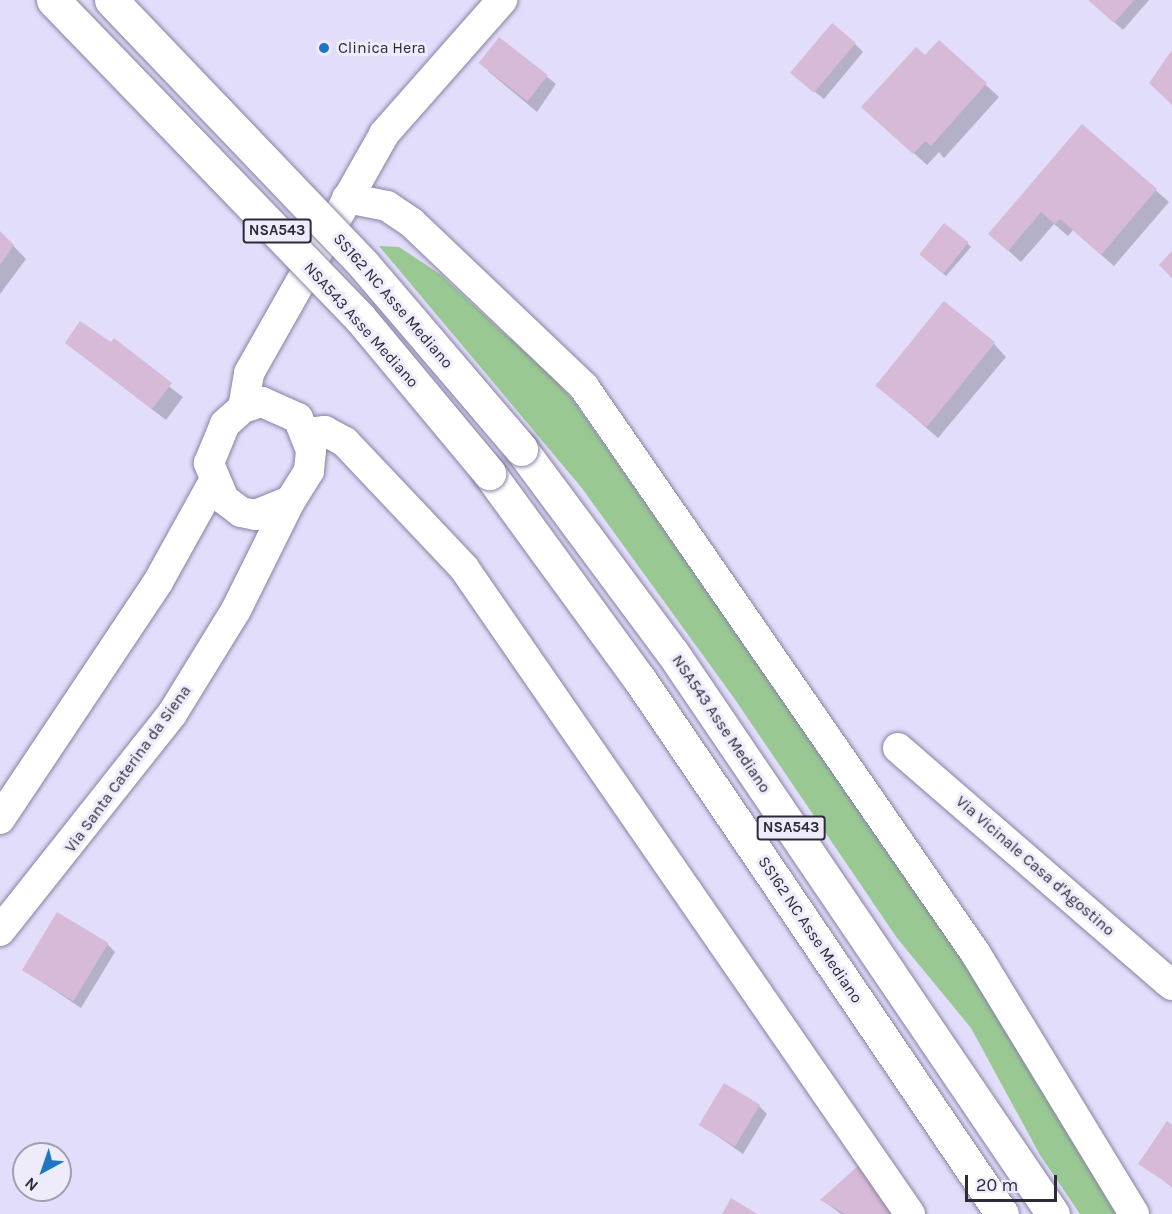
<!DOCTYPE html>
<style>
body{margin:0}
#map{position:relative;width:1172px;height:1214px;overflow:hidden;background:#e1ddfa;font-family:Karla,sans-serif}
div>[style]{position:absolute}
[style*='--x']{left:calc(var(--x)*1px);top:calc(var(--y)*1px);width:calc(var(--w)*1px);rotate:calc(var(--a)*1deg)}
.green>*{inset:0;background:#99c893}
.shadow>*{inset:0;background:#0003}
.building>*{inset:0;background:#d6bad7;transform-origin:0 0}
.roads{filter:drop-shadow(0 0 2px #8781a3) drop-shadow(0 0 2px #8781a3)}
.minor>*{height:30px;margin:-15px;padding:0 15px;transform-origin:15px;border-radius:15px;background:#fff}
.highway>*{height:33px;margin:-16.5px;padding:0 16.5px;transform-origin:16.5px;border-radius:16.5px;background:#fff}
.bridges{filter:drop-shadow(0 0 2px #8781a3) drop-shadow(0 0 2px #8781a3)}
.highway-bridge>*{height:33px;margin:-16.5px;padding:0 16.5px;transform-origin:16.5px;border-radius:16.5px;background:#fff}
.dots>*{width:16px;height:16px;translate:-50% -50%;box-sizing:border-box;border:3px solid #eeecfb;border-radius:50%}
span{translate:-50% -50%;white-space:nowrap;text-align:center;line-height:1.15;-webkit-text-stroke:6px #eeecfb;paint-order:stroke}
.shield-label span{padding:2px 4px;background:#eeecfb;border:2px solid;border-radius:4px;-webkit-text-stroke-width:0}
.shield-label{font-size:15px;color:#2e2b39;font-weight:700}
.poi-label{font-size:16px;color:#2e2b39}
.left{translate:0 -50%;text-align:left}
.street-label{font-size:16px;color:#2e2b39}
.north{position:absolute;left:12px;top:1142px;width:60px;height:60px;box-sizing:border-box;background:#eeecfb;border:2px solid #a19fad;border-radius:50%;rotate:220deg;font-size:16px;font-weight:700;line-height:24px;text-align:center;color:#2e2b39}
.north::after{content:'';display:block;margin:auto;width:21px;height:27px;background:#1f77c4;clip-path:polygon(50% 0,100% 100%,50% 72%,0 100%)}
.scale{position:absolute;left:965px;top:1175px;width:92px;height:27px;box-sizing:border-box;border:3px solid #2e2b39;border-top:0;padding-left:8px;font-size:18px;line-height:21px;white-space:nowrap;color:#2e2b39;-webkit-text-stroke:4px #eeecfb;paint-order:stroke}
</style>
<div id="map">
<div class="green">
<i style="clip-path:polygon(379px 246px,399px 247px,440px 274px,510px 339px,516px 337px,573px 400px,959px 951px,1123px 1214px,1080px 1214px,1040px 1155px,971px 1028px,897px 938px,734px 698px,581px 487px)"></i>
</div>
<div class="shadow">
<i style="clip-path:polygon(1089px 0,1149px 0,1123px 30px)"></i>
<i style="clip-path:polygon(500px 39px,556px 84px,537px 112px,488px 71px)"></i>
<i style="clip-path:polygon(939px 42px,999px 97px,944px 158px,939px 152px,927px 165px,876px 119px)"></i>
<i style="clip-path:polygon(855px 44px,863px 52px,824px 99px,801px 81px)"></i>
<i style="clip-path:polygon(1083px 126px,1169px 202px,1114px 266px,1073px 230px,1068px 236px,1054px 224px,1021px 262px,990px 234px)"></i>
<i style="clip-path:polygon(0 232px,26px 259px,0 294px)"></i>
<i style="clip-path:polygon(967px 243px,971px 247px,946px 276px,924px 258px)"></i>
<i style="clip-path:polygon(66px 343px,112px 344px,183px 397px,166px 420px)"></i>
<i style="clip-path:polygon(994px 344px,1006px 357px,938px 438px,876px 384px)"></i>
<i style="clip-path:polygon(107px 944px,115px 952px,81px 1008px,24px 970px)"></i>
<i style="clip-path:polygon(759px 1106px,767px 1114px,743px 1154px,700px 1124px)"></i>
<i style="clip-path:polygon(1172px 1127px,1172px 1187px,1140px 1163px)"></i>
<i style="clip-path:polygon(859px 1167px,898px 1214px,841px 1214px,822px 1200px)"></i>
</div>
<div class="building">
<i style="clip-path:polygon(1088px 0,1134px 0,1114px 23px)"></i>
<i style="left:832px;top:23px;width:31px;height:65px;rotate:40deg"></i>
<i style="left:499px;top:37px;width:62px;height:33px;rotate:38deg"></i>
<i style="clip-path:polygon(939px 40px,987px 83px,931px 146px,925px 141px,913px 154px,861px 107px,916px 47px,925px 55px)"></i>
<i style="clip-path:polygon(1172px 50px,1172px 105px,1149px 83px)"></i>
<i style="clip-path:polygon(1082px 124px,1157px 189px,1101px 255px,1060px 219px,1055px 224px,1041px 212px,1008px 251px,988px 234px)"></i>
<i style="left:944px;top:223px;width:31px;height:40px;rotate:38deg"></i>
<i style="clip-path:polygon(0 231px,14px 245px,0 265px)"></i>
<i style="clip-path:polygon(1172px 251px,1172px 278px,1159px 265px)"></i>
<i style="left:944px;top:301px;width:66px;height:109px;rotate:39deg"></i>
<i style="clip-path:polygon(80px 321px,111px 342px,114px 338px,172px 383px,152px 409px,65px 343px)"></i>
<i style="left:57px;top:912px;width:60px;height:68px;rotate:31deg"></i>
<i style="left:724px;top:1083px;width:42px;height:49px;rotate:31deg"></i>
<i style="clip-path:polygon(1167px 1121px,1172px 1125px,1172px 1186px,1138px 1164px)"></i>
<i style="clip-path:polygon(859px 1165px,893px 1208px,888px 1214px,845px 1214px,820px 1200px)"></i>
<i style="clip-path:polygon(731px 1198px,757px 1214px,722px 1214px)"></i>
</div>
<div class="roads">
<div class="minor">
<i style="--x:347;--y:198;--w:41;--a:11.3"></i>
<i style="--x:387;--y:206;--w:30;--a:34"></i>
<i style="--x:412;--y:223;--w:238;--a:43.6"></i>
<i style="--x:584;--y:387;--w:689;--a:55.34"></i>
<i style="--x:976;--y:954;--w:304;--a:58.7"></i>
<i style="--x:262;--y:402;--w:39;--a:24"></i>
<i style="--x:298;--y:418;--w:35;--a:68"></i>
<i style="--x:311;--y:451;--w:20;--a:96"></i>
<i style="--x:309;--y:471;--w:36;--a:122"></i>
<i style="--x:290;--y:501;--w:37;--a:158"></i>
<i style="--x:256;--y:515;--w:15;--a:-169"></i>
<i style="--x:241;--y:512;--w:21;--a:-143"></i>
<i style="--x:224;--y:499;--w:39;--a:-113"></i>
<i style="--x:209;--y:463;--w:42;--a:-67.7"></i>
<i style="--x:225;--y:424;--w:24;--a:-42"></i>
<i style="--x:243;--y:408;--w:20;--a:-18"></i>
<i style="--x:243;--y:408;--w:36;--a:-80"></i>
<i style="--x:249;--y:373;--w:274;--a:-60.5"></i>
<i style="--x:384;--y:134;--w:179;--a:-48.6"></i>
<i style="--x:308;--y:433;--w:17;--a:-7"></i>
<i style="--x:325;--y:431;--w:23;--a:29"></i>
<i style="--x:345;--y:442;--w:173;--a:46.6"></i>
<i style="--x:464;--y:568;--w:785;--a:55.38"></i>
<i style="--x:898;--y:748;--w:362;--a:40.9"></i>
<i style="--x:0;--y:819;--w:285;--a:-56.3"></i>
<i style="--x:158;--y:582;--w:115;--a:-61"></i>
<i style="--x:0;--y:931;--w:277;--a:-51.6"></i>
<i style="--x:172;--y:714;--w:122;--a:-58.4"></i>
<i style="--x:236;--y:610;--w:122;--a:-63.6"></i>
</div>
<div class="highway">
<i style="--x:521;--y:449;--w:253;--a:53.4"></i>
<i style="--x:672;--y:652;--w:679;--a:55.87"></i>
<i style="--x:489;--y:473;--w:256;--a:53.9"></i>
<i style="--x:640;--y:680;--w:645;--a:55.87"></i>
</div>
</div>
<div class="bridges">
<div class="highway-bridge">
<i style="--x:53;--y:0;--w:442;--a:46"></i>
<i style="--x:360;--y:318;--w:202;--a:50.2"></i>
<i style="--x:111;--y:0;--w:366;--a:46.3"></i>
<i style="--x:364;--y:265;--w:242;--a:49.5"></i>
</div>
</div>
<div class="dots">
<i style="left:324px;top:48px;background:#1f77c4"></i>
</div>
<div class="shield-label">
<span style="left:277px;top:231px">NSA543</span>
<span style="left:791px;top:828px">NSA543</span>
</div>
<div class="poi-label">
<span class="left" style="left:338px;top:48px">Clinica Hera</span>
</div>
<div class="street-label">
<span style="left:393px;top:301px;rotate:49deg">SS162 NC Asse Mediano</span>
<span style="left:361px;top:325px;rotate:48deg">NSA543 Asse Mediano</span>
<span style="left:721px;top:724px;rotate:56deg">NSA543 Asse Mediano</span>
<span style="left:128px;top:769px;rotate:-54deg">Via Santa Caterina da Siena</span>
<span style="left:1035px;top:866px;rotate:41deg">Via Vicinale Casa d'Agostino</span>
<span style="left:810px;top:930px;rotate:56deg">SS162 NC Asse Mediano</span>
</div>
<div class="north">N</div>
<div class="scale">20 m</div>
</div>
